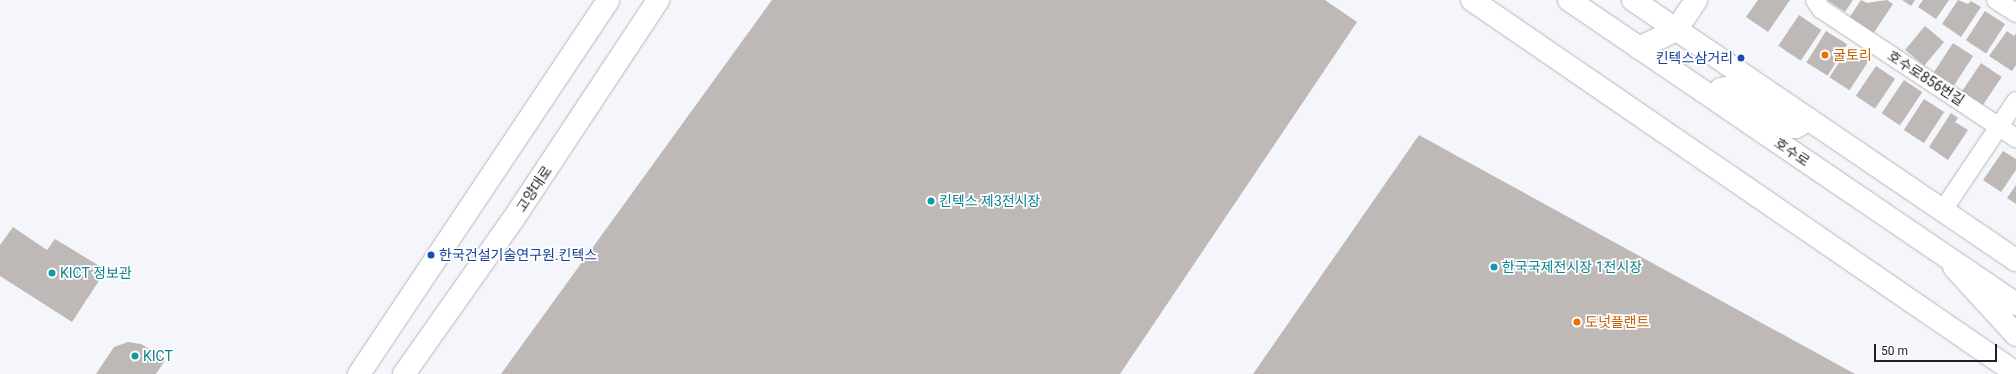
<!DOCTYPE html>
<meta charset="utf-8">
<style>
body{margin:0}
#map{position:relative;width:2016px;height:374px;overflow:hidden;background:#f5f6fb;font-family:Roboto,"Noto Sans KR",sans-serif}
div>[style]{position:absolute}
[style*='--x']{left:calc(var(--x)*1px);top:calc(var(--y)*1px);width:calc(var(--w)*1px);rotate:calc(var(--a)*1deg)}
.building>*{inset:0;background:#beb9b7;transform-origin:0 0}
.roads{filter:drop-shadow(0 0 1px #b5b7bb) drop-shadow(0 0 1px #b5b7bb)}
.street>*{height:18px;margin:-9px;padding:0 9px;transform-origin:9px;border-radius:9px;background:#fff}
.secondary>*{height:22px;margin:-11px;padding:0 11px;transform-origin:11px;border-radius:11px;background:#fff}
.primary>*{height:22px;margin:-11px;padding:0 11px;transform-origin:11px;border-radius:11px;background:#fff}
.dots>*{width:11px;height:11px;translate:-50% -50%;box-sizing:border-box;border:2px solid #fff;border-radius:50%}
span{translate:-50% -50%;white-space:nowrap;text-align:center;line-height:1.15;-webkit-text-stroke:3.5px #fff;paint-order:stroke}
.food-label{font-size:14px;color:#c56008}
.left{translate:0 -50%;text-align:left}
.transit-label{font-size:14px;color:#164399}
.right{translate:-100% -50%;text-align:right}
.street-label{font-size:14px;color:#202122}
.culture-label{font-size:14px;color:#0d838f}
.scale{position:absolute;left:1874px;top:344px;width:123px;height:18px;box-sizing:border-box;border:2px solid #202122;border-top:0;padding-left:5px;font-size:12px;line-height:14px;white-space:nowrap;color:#202122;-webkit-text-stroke:3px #fff;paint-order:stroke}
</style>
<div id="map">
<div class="building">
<i style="clip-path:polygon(772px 0,1325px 0,1357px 22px,1120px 374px,501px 374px)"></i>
<i style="clip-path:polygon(1758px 0,1790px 0,1768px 32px,1746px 17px)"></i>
<i style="clip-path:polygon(1827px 0,1853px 0,1845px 12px)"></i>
<i style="clip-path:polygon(1861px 0,1867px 3px,1887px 0,1893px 4px,1873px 34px,1849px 18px)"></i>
<i style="clip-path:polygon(1902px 0,1915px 0,1911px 6px)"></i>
<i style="clip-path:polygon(1923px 0,1949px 0,1936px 19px,1918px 7px)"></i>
<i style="clip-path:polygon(1958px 0,1968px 4px,1971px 1px,1981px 7px,1961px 37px,1942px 24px)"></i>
<i style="left:1985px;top:11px;width:24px;height:35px;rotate:33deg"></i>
<i style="left:1799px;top:15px;width:27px;height:37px;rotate:34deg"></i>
<i style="left:1925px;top:26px;width:25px;height:31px;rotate:40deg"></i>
<i style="left:1826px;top:31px;width:25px;height:37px;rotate:32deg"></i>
<i style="clip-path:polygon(2007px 31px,2014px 36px,2016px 33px,2016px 65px,2012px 71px,1989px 56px)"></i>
<i style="left:1953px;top:43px;width:24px;height:35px;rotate:33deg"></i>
<i style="left:1849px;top:47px;width:24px;height:36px;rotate:33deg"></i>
<i style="left:1981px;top:63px;width:25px;height:34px;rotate:34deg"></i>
<i style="left:1876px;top:66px;width:23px;height:36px;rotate:34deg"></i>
<i style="left:1904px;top:80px;width:22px;height:40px;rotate:34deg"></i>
<i style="left:1924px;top:99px;width:24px;height:37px;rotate:33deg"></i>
<i style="clip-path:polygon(1951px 113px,1958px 118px,1955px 122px,1968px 130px,1948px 160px,1929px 147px)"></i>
<i style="clip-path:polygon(1419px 135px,1466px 161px,1855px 374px,1253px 374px)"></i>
<i style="clip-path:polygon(2003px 151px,2016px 159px,2016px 170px,2001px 192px,1983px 180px)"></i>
<i style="clip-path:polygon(2016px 185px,2016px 204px,2007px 198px)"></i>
<i style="clip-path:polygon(13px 227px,47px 250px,55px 239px,106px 270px,72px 322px,0 276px,0 245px)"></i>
<i style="clip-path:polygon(128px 342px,141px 344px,166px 359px,156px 374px,96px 374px,114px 347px)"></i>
</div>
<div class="roads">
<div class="street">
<i style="--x:1815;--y:0;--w:11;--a:56"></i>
<i style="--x:1821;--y:9;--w:234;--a:33.5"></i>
<i style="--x:1996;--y:0;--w:24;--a:33"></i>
<i style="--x:1943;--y:210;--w:131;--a:-56.2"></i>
</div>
<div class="secondary">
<i style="--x:1472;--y:0;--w:660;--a:34.44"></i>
<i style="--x:1954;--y:267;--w:92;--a:47.6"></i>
</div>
<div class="primary">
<i style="--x:1569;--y:0;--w:541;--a:34.22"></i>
<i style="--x:1633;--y:0;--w:463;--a:34.2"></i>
<i style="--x:1639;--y:48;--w:41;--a:-25.9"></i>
<i style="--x:1676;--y:30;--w:36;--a:-56"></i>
<i style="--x:1719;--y:96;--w:7;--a:-74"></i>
<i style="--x:1721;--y:89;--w:5;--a:-11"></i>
<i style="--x:1726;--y:88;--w:70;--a:32.8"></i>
<i style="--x:1785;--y:126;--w:11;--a:5"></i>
<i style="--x:1796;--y:127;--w:15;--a:-32"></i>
<i style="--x:359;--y:374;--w:449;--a:-56.3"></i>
<i style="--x:404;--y:374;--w:187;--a:-54.8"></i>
<i style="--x:512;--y:221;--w:265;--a:-56.5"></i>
</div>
</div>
<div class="dots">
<i style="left:1825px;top:55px;background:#e8710a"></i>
<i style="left:1741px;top:58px;background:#1a4fb4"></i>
<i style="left:931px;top:201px;background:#0f9aa8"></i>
<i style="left:431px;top:255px;background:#1a4fb4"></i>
<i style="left:1494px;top:267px;background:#0f9aa8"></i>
<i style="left:52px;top:273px;background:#0f9aa8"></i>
<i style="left:1577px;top:322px;background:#e8710a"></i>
<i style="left:135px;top:356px;background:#0f9aa8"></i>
</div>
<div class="food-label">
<span class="left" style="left:1833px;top:55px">굴토리</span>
<span class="left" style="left:1585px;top:322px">도넛플랜트</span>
</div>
<div class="transit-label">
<span class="right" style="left:1733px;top:58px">킨텍스삼거리</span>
<span class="left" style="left:439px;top:255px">한국건설기술연구원.킨텍스</span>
</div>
<div class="street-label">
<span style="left:1926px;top:78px;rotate:33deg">호수로856번길</span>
<span style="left:1792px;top:152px;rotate:34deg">호수로</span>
<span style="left:534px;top:189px;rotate:-56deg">고양대로</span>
</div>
<div class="culture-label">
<span class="left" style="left:939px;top:201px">킨텍스 제3전시장</span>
<span class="left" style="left:1502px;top:267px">한국국제전시장 1전시장</span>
<span class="left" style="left:60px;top:273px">KICT 정보관</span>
<span class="left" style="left:143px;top:356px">KICT</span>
</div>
<div class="scale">50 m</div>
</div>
